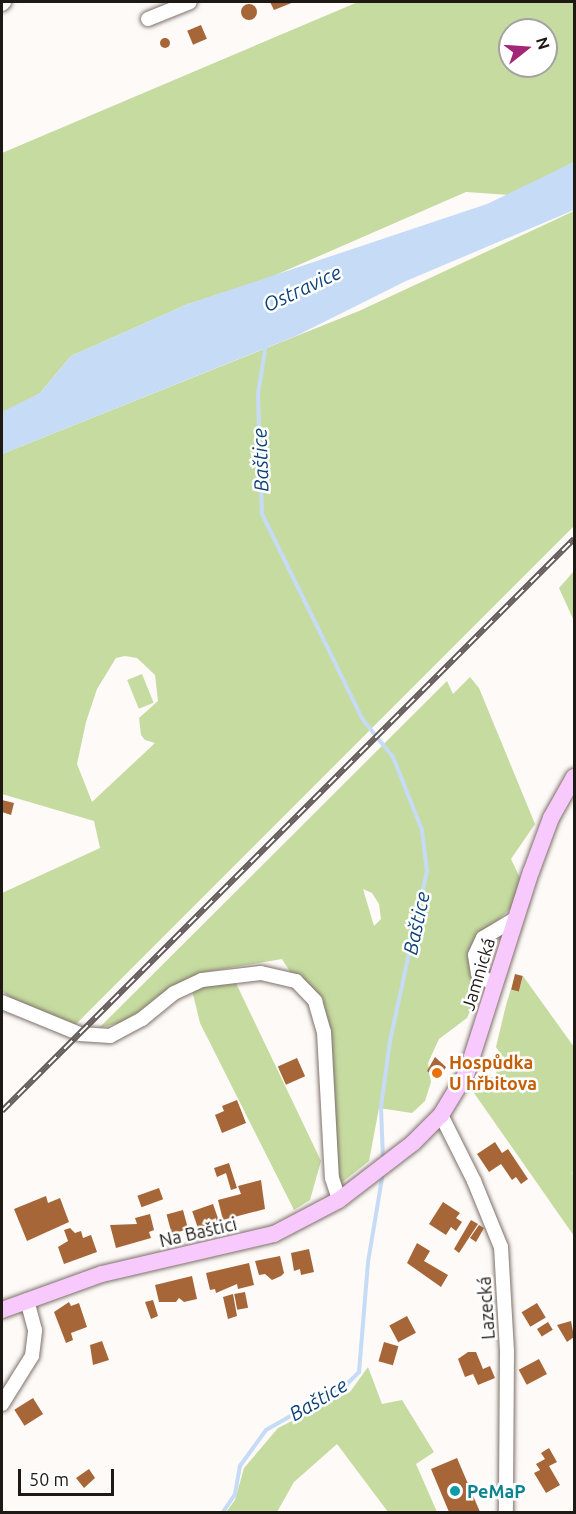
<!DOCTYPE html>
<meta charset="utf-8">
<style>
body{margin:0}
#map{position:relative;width:576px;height:1514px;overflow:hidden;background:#fdfaf8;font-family:Ubuntu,sans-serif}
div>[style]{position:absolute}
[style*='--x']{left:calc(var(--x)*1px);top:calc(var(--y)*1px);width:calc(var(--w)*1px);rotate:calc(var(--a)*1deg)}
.green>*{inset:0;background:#c6dba0;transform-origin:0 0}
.water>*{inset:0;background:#c6dbf5}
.stream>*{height:4px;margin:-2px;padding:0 2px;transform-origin:2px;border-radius:2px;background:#c6dbf5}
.building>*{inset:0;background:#a66637;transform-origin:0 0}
.round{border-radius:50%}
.roads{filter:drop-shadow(0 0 2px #7e7068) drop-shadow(0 0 2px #7e7068)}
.minor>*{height:14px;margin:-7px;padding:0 7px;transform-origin:7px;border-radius:7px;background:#fff}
.major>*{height:16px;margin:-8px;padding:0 8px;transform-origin:8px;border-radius:8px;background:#f7c9fc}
.rail>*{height:6px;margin-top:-3px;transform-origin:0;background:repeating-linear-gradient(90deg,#fff 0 11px,#605b58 0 22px);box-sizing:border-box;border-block:2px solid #605b58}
.dots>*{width:16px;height:16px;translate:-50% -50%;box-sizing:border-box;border:3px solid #fff;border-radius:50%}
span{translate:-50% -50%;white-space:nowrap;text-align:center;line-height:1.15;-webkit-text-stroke:5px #fff;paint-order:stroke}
.street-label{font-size:18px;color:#1f1916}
.food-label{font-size:18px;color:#c56008;font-weight:700}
.left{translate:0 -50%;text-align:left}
.culture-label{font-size:18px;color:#0d838f;font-weight:700}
.water-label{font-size:20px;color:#0e437a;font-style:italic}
.frame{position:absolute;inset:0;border:3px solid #1f1916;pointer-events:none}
.north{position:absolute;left:498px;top:18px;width:60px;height:60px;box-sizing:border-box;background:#fff;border:2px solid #a5a3a2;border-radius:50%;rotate:73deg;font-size:16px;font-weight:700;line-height:24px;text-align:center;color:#1f1916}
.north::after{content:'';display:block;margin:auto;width:21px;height:27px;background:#a42678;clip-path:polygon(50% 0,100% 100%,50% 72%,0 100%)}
.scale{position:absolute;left:18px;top:1469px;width:96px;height:27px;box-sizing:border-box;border:3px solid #1f1916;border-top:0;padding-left:8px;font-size:18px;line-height:21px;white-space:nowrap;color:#1f1916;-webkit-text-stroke:4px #fff;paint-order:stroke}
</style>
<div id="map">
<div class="green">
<i style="clip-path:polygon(evenodd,358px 2px,574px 2px,574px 162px,510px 195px,466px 192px,271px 277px,188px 304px,71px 356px,40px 393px,2px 414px,2px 153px,358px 2px,510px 30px,546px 30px,546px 66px,510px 66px,510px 30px)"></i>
<i style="clip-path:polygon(evenodd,574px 211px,574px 526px,73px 1027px,18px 1004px,2px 991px,2px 893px,100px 848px,94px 821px,2px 794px,2px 454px,359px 311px,574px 211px,125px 656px,137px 658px,155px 675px,158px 701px,139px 718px,141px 735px,145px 740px,155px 743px,92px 802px,77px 764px,86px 722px,97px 689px,116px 658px,125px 656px)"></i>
<i style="clip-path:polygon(574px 571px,574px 621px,559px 588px)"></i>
<i style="left:142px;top:674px;width:31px;height:16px;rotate:68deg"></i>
<i style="clip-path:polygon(evenodd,470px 677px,479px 688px,535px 824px,511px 859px,520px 878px,512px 907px,481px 936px,471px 969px,473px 1004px,467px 1018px,439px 1039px,428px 1063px,431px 1082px,425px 1101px,412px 1113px,379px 1108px,369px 1161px,335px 1188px,315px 1001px,296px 981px,282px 959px,205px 972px,157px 997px,127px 1021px,99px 1028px,447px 681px,453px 694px,470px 677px,363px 889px,372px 893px,379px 904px,381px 919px,374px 926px,363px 889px)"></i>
<i style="clip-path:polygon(523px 976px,574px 1047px,574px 1175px,570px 1170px,574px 1176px,574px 1236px,474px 1093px,479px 1078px,495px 1077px,501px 1055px,496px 1047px,506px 1005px,511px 989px,519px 991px)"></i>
<i style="clip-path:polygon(234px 979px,321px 1161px,310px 1200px,294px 1210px,200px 1023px,191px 986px)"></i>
<i style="clip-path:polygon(368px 1367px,382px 1404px,402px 1400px,434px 1452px,416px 1464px,437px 1512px,388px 1512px,337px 1444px,294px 1482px,277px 1512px,226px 1512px,235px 1500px,244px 1468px,278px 1428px,350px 1392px)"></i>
</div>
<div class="water">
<i style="clip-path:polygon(574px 162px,574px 210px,406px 281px,296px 336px,2px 454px,2px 412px,40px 393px,71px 356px,188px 304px,487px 204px)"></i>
</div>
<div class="stream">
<i style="--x:266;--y:344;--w:51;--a:99.1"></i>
<i style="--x:258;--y:394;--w:120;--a:88.1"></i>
<i style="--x:262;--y:514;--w:229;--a:63.9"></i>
<i style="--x:363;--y:720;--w:48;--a:51"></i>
<i style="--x:393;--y:757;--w:79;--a:68.3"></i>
<i style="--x:422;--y:830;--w:41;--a:83"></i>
<i style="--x:427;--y:871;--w:174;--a:102.3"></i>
<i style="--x:390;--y:1041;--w:67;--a:97.8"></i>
<i style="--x:381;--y:1107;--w:51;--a:87.8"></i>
<i style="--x:223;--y:1512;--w:22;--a:-56"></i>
<i style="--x:235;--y:1494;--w:28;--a:-80"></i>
<i style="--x:240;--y:1466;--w:44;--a:-54.2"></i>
<i style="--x:266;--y:1430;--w:93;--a:-29.6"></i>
<i style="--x:347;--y:1384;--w:17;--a:-45"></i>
<i style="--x:359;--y:1372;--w:110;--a:-85.3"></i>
<i style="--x:368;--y:1262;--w:91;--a:-80.5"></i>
</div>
<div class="building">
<i style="clip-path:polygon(270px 2px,294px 2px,274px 10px)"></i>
<i class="round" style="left:241px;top:4px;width:16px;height:16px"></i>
<i style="left:201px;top:25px;width:15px;height:15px;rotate:67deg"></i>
<i class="round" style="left:160px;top:38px;width:10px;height:10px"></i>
<i style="clip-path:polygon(2px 800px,14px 803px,11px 815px,2px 812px)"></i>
<i style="left:515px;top:974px;width:8px;height:16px;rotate:14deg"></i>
<i style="clip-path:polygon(435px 1057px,446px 1067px,439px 1079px,427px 1071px)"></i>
<i style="left:297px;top:1058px;width:20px;height:21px;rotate:66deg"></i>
<i style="clip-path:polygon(237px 1100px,246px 1123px,222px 1133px,215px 1115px,224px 1111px,222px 1106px)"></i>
<i style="clip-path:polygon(495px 1142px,502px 1153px,508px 1149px,528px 1179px,521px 1184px,516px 1177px,512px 1180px,501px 1164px,489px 1172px,477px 1154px)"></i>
<i style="clip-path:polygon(229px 1163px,237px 1188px,231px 1190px,226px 1173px,217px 1177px,214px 1168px)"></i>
<i style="clip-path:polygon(261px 1180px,265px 1209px,223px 1220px,218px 1200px,241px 1194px,238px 1186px)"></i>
<i style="left:159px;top:1188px;width:12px;height:23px;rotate:70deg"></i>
<i style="clip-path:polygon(46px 1196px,48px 1203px,60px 1198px,69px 1222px,27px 1241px,14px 1209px)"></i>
<i style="clip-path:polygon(443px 1202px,460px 1213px,456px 1218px,462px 1222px,456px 1231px,451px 1227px,446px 1235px,429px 1224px)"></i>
<i style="left:213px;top:1204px;width:18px;height:22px;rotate:71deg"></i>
<i style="left:183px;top:1210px;width:20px;height:17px;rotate:75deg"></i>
<i style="clip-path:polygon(150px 1214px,154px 1230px,149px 1232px,151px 1238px,116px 1248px,110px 1225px,137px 1224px,135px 1218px)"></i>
<i style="clip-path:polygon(471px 1220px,478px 1224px,459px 1253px,454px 1249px)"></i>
<i style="clip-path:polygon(479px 1225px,484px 1228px,476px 1242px,470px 1238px)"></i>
<i style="clip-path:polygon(70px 1228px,75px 1233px,81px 1231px,83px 1238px,91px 1235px,97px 1252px,64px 1264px,58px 1247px,68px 1241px,64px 1230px)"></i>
<i style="clip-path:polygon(417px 1243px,430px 1251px,424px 1261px,448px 1275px,441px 1287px,407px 1263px)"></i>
<i style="clip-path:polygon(309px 1249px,314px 1272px,301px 1275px,300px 1269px,294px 1271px,291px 1253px)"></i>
<i style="clip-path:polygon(280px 1256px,284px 1273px,281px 1276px,272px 1280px,265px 1274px,259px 1275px,255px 1261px)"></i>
<i style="clip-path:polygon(249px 1263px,254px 1285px,238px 1289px,237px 1284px,216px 1293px,215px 1289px,210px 1290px,206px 1273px)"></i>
<i style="clip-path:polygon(192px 1276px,197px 1299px,184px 1302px,179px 1298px,176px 1302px,159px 1302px,155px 1285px)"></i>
<i style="left:245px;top:1292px;width:16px;height:11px;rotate:79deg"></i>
<i style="clip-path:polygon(233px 1294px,237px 1316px,228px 1319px,223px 1297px)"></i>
<i style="clip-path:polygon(153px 1300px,158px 1316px,151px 1319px,145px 1302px)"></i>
<i style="clip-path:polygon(69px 1302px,71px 1306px,79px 1303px,87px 1327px,71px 1333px,73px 1340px,66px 1343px,54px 1312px)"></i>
<i style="left:537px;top:1303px;width:17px;height:18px;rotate:59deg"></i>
<i style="left:407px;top:1316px;width:19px;height:20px;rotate:62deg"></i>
<i style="clip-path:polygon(571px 1321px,574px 1337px,567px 1342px,557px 1325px)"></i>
<i style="left:548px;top:1322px;width:9px;height:13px;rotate:58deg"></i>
<i style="clip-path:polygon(102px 1341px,109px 1360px,93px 1365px,90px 1345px)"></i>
<i style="left:384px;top:1342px;width:15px;height:20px;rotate:16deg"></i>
<i style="clip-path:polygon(468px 1352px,476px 1352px,483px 1369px,490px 1366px,495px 1378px,478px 1385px,473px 1374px,465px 1377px,458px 1359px)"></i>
<i style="left:539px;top:1359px;width:17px;height:23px;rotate:62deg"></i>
<i style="left:33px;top:1398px;width:19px;height:22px;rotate:58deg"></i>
<i style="clip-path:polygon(549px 1448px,557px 1462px,549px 1466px,560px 1485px,546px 1493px,534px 1473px,540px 1470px,536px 1464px,545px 1459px,541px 1453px)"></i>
<i style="clip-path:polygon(457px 1458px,480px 1512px,449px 1512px,431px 1469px)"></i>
<i style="clip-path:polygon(89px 1469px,95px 1478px,84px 1488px,76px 1478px)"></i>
</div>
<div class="roads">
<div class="minor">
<i style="--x:2;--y:4;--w:3;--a:-45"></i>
<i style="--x:148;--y:19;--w:45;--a:-22"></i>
<i style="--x:495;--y:985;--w:20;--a:-147"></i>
<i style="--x:478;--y:974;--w:19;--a:-99"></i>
<i style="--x:475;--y:955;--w:19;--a:-65"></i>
<i style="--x:483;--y:938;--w:39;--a:-31"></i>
<i style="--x:2;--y:1002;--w:84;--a:22.3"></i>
<i style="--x:80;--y:1034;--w:30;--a:4"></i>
<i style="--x:110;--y:1036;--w:36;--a:-28"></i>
<i style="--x:142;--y:1019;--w:41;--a:-39.1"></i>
<i style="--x:174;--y:993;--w:31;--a:-25"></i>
<i style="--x:202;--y:980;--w:59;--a:-6.8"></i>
<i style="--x:261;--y:973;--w:36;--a:13"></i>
<i style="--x:296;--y:981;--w:28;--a:46"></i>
<i style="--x:315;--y:1001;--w:32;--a:74"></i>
<i style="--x:324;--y:1032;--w:146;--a:86.9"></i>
<i style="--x:332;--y:1178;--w:23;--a:72"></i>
<i style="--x:441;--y:1115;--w:74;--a:63.4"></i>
<i style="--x:474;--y:1181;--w:71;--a:67.8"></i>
<i style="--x:501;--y:1247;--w:104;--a:86.7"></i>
<i style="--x:507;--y:1351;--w:161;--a:90.4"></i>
<i style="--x:2;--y:1404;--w:57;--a:-58"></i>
<i style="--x:32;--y:1356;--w:26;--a:-83"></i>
<i style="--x:35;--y:1330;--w:31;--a:-105"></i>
</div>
<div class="major">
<i style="--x:2;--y:1310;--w:106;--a:-19.8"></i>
<i style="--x:102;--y:1274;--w:177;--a:-13.1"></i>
<i style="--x:274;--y:1234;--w:73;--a:-27.6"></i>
<i style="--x:339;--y:1200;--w:93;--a:-37.6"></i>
<i style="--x:413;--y:1143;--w:40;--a:-45"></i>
<i style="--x:441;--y:1115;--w:50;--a:-58.8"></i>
<i style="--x:467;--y:1072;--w:210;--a:-72.3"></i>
<i style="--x:531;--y:872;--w:58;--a:-69.7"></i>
<i style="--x:551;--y:818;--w:47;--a:-60.7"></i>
</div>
</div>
<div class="rail">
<i style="--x:2;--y:1111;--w:809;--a:-45"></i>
</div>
<div class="dots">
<i style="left:437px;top:1073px;background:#e8710a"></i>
<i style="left:455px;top:1491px;background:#0f9aa8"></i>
</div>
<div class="street-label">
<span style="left:478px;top:974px;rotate:-73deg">Jamnická</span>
<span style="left:198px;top:1232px;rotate:-13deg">Na Baštici</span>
<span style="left:486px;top:1308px;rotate:-94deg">Lazecká</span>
</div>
<div class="food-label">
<span class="left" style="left:449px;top:1073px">Hospůdka<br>U hřbitova</span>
</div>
<div class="culture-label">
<span class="left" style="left:467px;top:1491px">PeMaP</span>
</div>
<div class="water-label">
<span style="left:302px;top:288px;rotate:-25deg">Ostravice</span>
<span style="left:260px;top:460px;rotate:-92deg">Baštice</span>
<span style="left:416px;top:923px;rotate:-78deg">Baštice</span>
<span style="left:318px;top:1399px;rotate:-31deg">Baštice</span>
</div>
<div class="frame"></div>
<div class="north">N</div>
<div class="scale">50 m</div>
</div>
